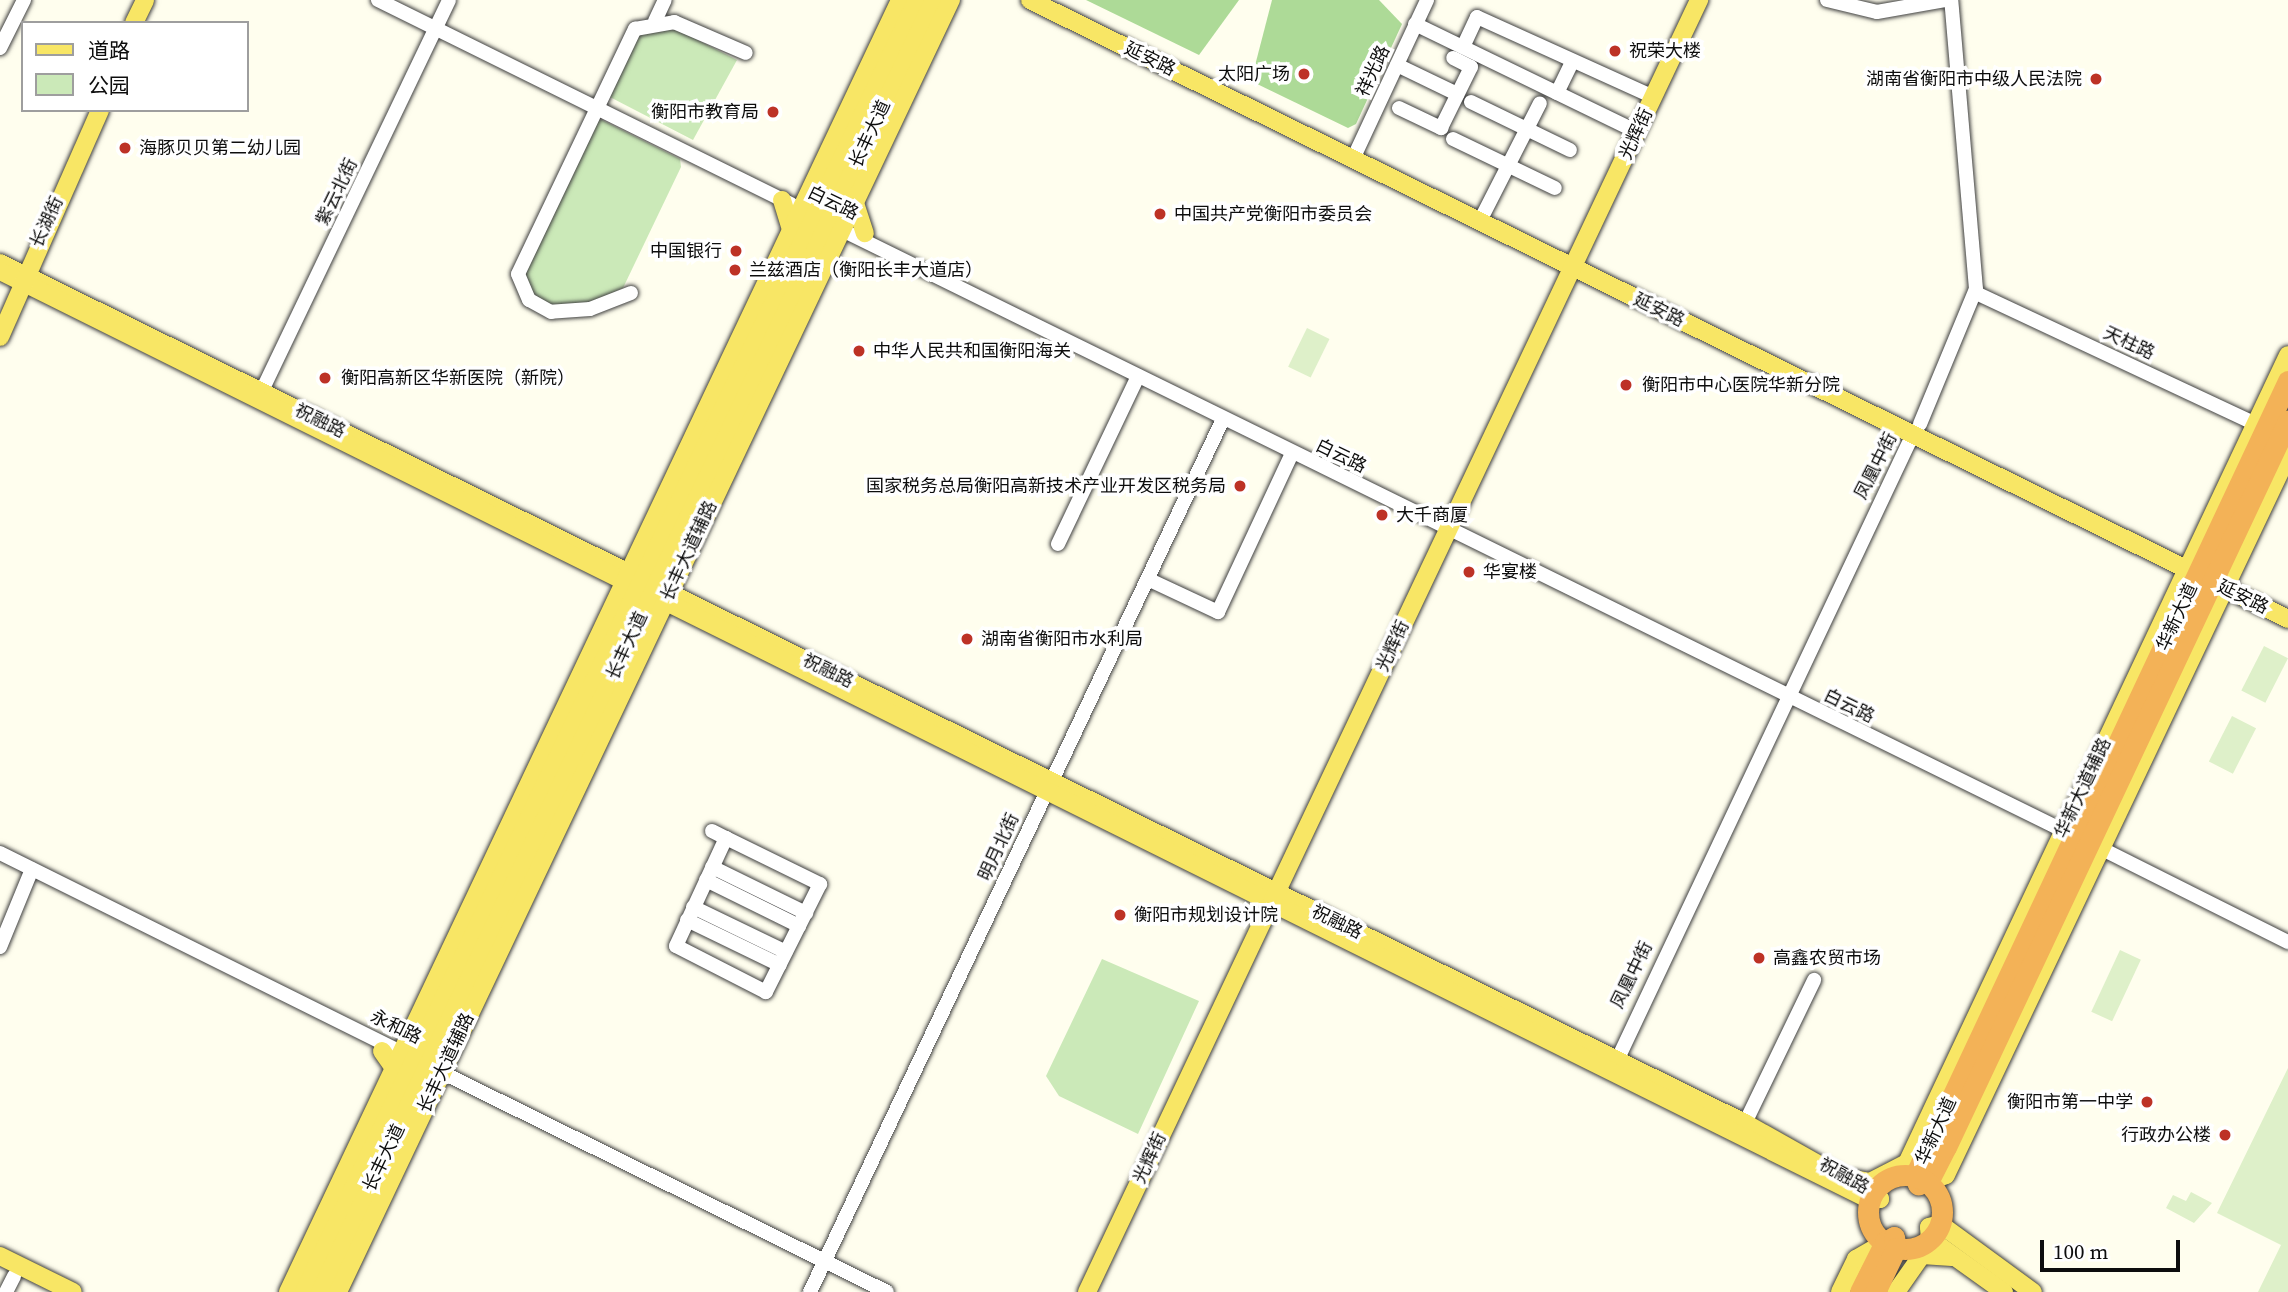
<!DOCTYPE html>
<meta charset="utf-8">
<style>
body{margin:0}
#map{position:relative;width:2288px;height:1292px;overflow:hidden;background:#fffeee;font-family:"Source Serif 4","Noto Sans SC",serif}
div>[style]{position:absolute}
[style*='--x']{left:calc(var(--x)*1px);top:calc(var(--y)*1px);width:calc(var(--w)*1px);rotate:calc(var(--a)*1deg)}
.green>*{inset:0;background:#cbe9b8}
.forest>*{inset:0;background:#adda97}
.pitch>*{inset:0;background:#def0c9;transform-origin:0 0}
.roads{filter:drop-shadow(0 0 2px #404040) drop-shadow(0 0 2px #404040)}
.minor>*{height:14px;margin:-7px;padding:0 7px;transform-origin:7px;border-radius:7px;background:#fff}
.major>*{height:18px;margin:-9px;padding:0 9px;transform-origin:9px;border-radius:9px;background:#f8e665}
.highway>*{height:21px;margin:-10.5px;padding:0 10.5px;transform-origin:10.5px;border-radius:10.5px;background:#f3b257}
.highway>.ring{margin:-10.5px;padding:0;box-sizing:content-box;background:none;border:21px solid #f3b257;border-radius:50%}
.dots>*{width:19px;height:19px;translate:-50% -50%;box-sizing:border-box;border:4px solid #fff;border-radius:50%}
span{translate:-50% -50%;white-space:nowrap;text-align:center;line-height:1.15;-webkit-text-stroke:7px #fff;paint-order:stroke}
.poi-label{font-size:18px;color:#0d0d0d}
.left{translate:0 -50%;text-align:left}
.right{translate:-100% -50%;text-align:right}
.street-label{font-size:18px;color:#0d0d0d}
.legend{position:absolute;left:21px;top:21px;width:228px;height:91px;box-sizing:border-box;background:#fff;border:2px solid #9e9e9e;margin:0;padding:9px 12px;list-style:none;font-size:21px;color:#0d0d0d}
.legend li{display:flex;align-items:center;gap:14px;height:35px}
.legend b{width:35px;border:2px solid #9e9e9e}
.scale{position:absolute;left:2040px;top:1240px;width:140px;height:32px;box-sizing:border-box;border:4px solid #0d0d0d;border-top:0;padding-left:9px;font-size:21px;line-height:24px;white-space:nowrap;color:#0d0d0d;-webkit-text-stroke:5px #fff;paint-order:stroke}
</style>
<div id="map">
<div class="green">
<i style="clip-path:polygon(662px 29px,678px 30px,737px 60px,693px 140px,606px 95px,638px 35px)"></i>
<i style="clip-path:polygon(602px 120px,680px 159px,681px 167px,623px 288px,588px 304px,552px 306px,532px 296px,523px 274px,594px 121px)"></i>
<i style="clip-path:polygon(1102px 959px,1199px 1001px,1138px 1134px,1059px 1096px,1046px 1076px)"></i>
</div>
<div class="forest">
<i style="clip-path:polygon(1086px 0,1239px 0,1199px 55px)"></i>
<i style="clip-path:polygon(1272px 0,1379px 0,1402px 24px,1356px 124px,1348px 128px,1251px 81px)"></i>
</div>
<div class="pitch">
<i style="left:1307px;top:328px;width:25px;height:43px;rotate:26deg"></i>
<i style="left:2264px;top:646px;width:27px;height:50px;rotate:27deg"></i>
<i style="left:2232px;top:716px;width:27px;height:51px;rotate:27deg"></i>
<i style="left:2120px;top:950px;width:23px;height:68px;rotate:25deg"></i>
<i style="clip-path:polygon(2288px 1068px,2288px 1292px,2258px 1292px,2281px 1245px,2217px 1213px)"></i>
<i style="clip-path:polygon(2191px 1192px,2212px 1203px,2194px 1223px,2166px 1208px,2173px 1195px,2186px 1201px)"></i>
</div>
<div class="roads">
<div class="minor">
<i style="--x:378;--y:0;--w:461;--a:26.3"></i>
<i style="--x:1827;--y:0;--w:51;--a:13.5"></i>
<i style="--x:1877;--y:12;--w:69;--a:-10"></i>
<i style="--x:655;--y:21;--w:23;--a:-65"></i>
<i style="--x:1415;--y:24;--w:247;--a:25.9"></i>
<i style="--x:1463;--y:47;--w:33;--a:-65"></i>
<i style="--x:1477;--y:17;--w:193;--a:24.4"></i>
<i style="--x:0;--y:48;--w:54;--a:-63.4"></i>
<i style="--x:1397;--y:65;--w:67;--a:25.8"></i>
<i style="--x:1557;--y:93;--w:34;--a:-64"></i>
<i style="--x:1471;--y:102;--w:110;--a:25.9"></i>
<i style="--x:1399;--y:108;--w:47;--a:25.5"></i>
<i style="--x:1441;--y:128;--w:68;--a:-63.8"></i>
<i style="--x:1471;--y:67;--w:20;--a:-153"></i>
<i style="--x:1453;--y:139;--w:113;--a:25.7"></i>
<i style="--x:1353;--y:159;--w:175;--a:-65"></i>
<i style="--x:1484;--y:213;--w:123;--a:-63"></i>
<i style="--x:834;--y:226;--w:1380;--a:26.19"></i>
<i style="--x:631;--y:293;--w:44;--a:158.7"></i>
<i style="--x:590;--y:309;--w:39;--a:176"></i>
<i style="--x:551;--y:312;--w:25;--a:-151"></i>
<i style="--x:529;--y:300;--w:28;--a:-113"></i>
<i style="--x:518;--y:274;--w:272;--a:-64.5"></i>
<i style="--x:635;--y:29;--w:40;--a:-10"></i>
<i style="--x:674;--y:22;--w:78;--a:23.3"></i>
<i style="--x:1976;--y:293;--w:318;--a:25.1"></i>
<i style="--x:258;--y:399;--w:442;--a:-64.4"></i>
<i style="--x:1920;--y:424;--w:146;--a:-67.5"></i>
<i style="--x:1976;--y:289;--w:290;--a:-94.9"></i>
<i style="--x:1058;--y:544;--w:186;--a:-64.5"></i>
<i style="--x:1154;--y:582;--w:71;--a:25.1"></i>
<i style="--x:1218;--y:612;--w:175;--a:-65"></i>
<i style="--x:712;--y:831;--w:16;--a:27"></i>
<i style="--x:726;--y:838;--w:105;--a:26.1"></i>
<i style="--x:820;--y:884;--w:121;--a:116.6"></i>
<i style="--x:766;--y:992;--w:101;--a:-152.9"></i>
<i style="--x:676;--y:946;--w:119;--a:-65.2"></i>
<i style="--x:2094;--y:845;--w:217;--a:26.6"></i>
<i style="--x:0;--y:853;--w:457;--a:26.4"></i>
<i style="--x:712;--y:867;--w:105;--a:26.1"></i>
<i style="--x:706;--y:880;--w:104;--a:26.3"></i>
<i style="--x:693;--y:907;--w:103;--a:25.8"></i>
<i style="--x:687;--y:920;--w:103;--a:25.8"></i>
<i style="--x:0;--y:947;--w:84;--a:-67.7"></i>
<i style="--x:433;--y:1068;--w:506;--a:26.26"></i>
<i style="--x:1613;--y:1069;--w:702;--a:-64.71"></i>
<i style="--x:1745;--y:1123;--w:159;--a:-64.2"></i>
<i style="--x:6;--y:1292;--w:18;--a:-63"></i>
<i style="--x:810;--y:1292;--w:966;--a:-64.68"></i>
</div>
<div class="major">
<i style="--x:1030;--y:0;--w:1402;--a:26.2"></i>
<i style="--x:134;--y:23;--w:25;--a:-64"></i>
<i style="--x:782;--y:200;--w:34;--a:73"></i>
<i style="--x:854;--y:200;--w:35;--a:72"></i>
<i style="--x:0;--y:263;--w:1945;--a:26.24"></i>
<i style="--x:1745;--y:1123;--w:155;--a:29.4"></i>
<i style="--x:1880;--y:1199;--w:10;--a:174"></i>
<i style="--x:1870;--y:1200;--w:2088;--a:-153.58"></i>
<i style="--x:0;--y:337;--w:248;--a:-66.2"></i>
<i style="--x:382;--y:1051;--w:32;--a:55"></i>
<i style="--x:1854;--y:1179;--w:16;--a:11"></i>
<i style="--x:1870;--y:1182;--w:42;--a:-27.2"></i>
<i style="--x:1907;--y:1163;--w:893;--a:-64.75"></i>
<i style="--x:1928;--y:1182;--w:19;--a:-21"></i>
<i style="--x:1946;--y:1175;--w:797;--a:-64.59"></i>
<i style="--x:0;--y:1256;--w:81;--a:26.3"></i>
<i style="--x:288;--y:1292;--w:1430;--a:-64.65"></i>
<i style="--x:304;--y:1292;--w:1430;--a:-64.62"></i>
<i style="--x:320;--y:1292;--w:1430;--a:-64.58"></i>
<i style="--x:338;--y:1292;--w:1430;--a:-64.62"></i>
<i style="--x:1087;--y:1292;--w:1430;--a:-64.65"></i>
<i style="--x:1840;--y:1292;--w:37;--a:-64"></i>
<i style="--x:1856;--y:1259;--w:34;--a:-30"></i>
<i style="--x:1896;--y:1292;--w:45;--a:-54.9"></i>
<i style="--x:1922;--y:1255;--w:30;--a:4"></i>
<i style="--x:2004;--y:1292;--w:91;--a:-144.4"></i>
<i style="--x:1930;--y:1239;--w:12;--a:-95"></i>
<i style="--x:1929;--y:1227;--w:11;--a:-15"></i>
<i style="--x:1940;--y:1224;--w:115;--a:36.2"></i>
</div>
<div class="highway">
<i style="--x:2288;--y:381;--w:878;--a:115.14"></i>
<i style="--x:1915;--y:1176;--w:9;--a:69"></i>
<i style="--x:1918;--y:1184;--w:10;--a:-11"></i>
<i style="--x:1928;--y:1182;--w:39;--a:-63"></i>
<i style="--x:1946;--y:1147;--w:803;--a:-64.78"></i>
<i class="ring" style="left:1868px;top:1175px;width:53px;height:53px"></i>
<i style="--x:1860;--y:1292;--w:56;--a:-63.4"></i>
<i style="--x:1885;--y:1242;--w:10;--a:-29"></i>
<i style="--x:1894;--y:1237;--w:11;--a:80"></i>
<i style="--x:1896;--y:1248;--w:49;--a:115.5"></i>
</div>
</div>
<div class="dots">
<i style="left:1615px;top:51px;background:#bd3226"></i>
<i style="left:1304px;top:74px;background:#bd3226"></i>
<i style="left:2096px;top:79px;background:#bd3226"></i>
<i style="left:773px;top:112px;background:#bd3226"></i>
<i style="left:125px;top:148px;background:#bd3226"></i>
<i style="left:1160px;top:214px;background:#bd3226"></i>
<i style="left:736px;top:251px;background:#bd3226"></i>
<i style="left:735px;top:270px;background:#bd3226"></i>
<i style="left:859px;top:351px;background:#bd3226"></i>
<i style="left:325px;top:378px;background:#bd3226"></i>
<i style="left:1626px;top:385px;background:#bd3226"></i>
<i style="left:1240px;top:486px;background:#bd3226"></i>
<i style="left:1382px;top:515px;background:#bd3226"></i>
<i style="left:1469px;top:572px;background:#bd3226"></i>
<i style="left:967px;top:639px;background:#bd3226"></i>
<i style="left:1120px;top:915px;background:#bd3226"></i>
<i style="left:1759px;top:958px;background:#bd3226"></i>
<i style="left:2147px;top:1102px;background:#bd3226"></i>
<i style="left:2225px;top:1135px;background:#bd3226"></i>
</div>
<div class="poi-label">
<span class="left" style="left:1629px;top:51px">祝荣大楼</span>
<span class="right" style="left:1290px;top:74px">太阳广场</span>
<span class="right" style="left:2082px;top:79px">湖南省衡阳市中级人民法院</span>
<span class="right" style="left:759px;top:112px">衡阳市教育局</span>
<span class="left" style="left:139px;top:148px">海豚贝贝第二幼儿园</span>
<span class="left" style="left:1174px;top:214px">中国共产党衡阳市委员会</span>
<span class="right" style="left:722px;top:251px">中国银行</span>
<span class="left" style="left:749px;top:270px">兰兹酒店（衡阳长丰大道店）</span>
<span class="left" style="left:873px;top:351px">中华人民共和国衡阳海关</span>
<span class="left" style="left:341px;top:378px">衡阳高新区华新医院（新院）</span>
<span class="left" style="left:1642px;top:385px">衡阳市中心医院华新分院</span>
<span class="right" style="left:1226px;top:486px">国家税务总局衡阳高新技术产业开发区税务局</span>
<span class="left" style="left:1396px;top:515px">大千商厦</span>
<span class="left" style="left:1483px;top:572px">华宴楼</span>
<span class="left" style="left:981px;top:639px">湖南省衡阳市水利局</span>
<span class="left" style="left:1134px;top:915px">衡阳市规划设计院</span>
<span class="left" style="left:1773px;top:958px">高鑫农贸市场</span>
<span class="right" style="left:2133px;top:1102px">衡阳市第一中学</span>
<span class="right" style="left:2211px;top:1135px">行政办公楼</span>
</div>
<div class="street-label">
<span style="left:1150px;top:59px;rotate:26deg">延安路</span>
<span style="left:1373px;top:71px;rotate:-65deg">祥光路</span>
<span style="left:870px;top:134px;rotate:-65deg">长丰大道</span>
<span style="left:1636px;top:134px;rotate:-65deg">光辉街</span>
<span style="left:337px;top:192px;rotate:-64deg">紫云北街</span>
<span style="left:833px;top:203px;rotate:26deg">白云路</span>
<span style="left:47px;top:222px;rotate:-65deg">长湖街</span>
<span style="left:1659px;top:310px;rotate:26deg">延安路</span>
<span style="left:2129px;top:343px;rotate:25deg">天柱路</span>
<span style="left:320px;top:421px;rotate:26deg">祝融路</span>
<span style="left:1341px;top:456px;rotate:26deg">白云路</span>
<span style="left:1876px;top:466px;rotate:-63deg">凤凰中街</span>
<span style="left:689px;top:551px;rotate:-65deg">长丰大道辅路</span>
<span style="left:2243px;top:597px;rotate:26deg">延安路</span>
<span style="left:2177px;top:617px;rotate:-65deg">华新大道</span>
<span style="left:627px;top:646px;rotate:-65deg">长丰大道</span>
<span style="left:1393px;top:646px;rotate:-65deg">光辉街</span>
<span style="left:828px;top:671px;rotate:26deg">祝融路</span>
<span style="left:1849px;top:706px;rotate:26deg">白云路</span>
<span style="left:2083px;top:788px;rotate:-65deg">华新大道辅路</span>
<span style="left:999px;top:847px;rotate:-65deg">明月北街</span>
<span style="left:1337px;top:922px;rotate:26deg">祝融路</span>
<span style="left:1632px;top:975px;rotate:-64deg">凤凰中街</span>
<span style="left:396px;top:1027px;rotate:26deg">永和路</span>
<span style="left:446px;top:1063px;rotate:-65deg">长丰大道辅路</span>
<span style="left:1936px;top:1131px;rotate:-65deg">华新大道</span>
<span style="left:384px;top:1158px;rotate:-64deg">长丰大道</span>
<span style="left:1150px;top:1158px;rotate:-65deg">光辉街</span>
<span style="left:1844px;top:1176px;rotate:29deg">祝融路</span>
</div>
<ul class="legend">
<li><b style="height:9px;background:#f8e665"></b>道路</li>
<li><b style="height:19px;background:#cbe9b8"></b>公园</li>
</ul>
<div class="scale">100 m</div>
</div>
